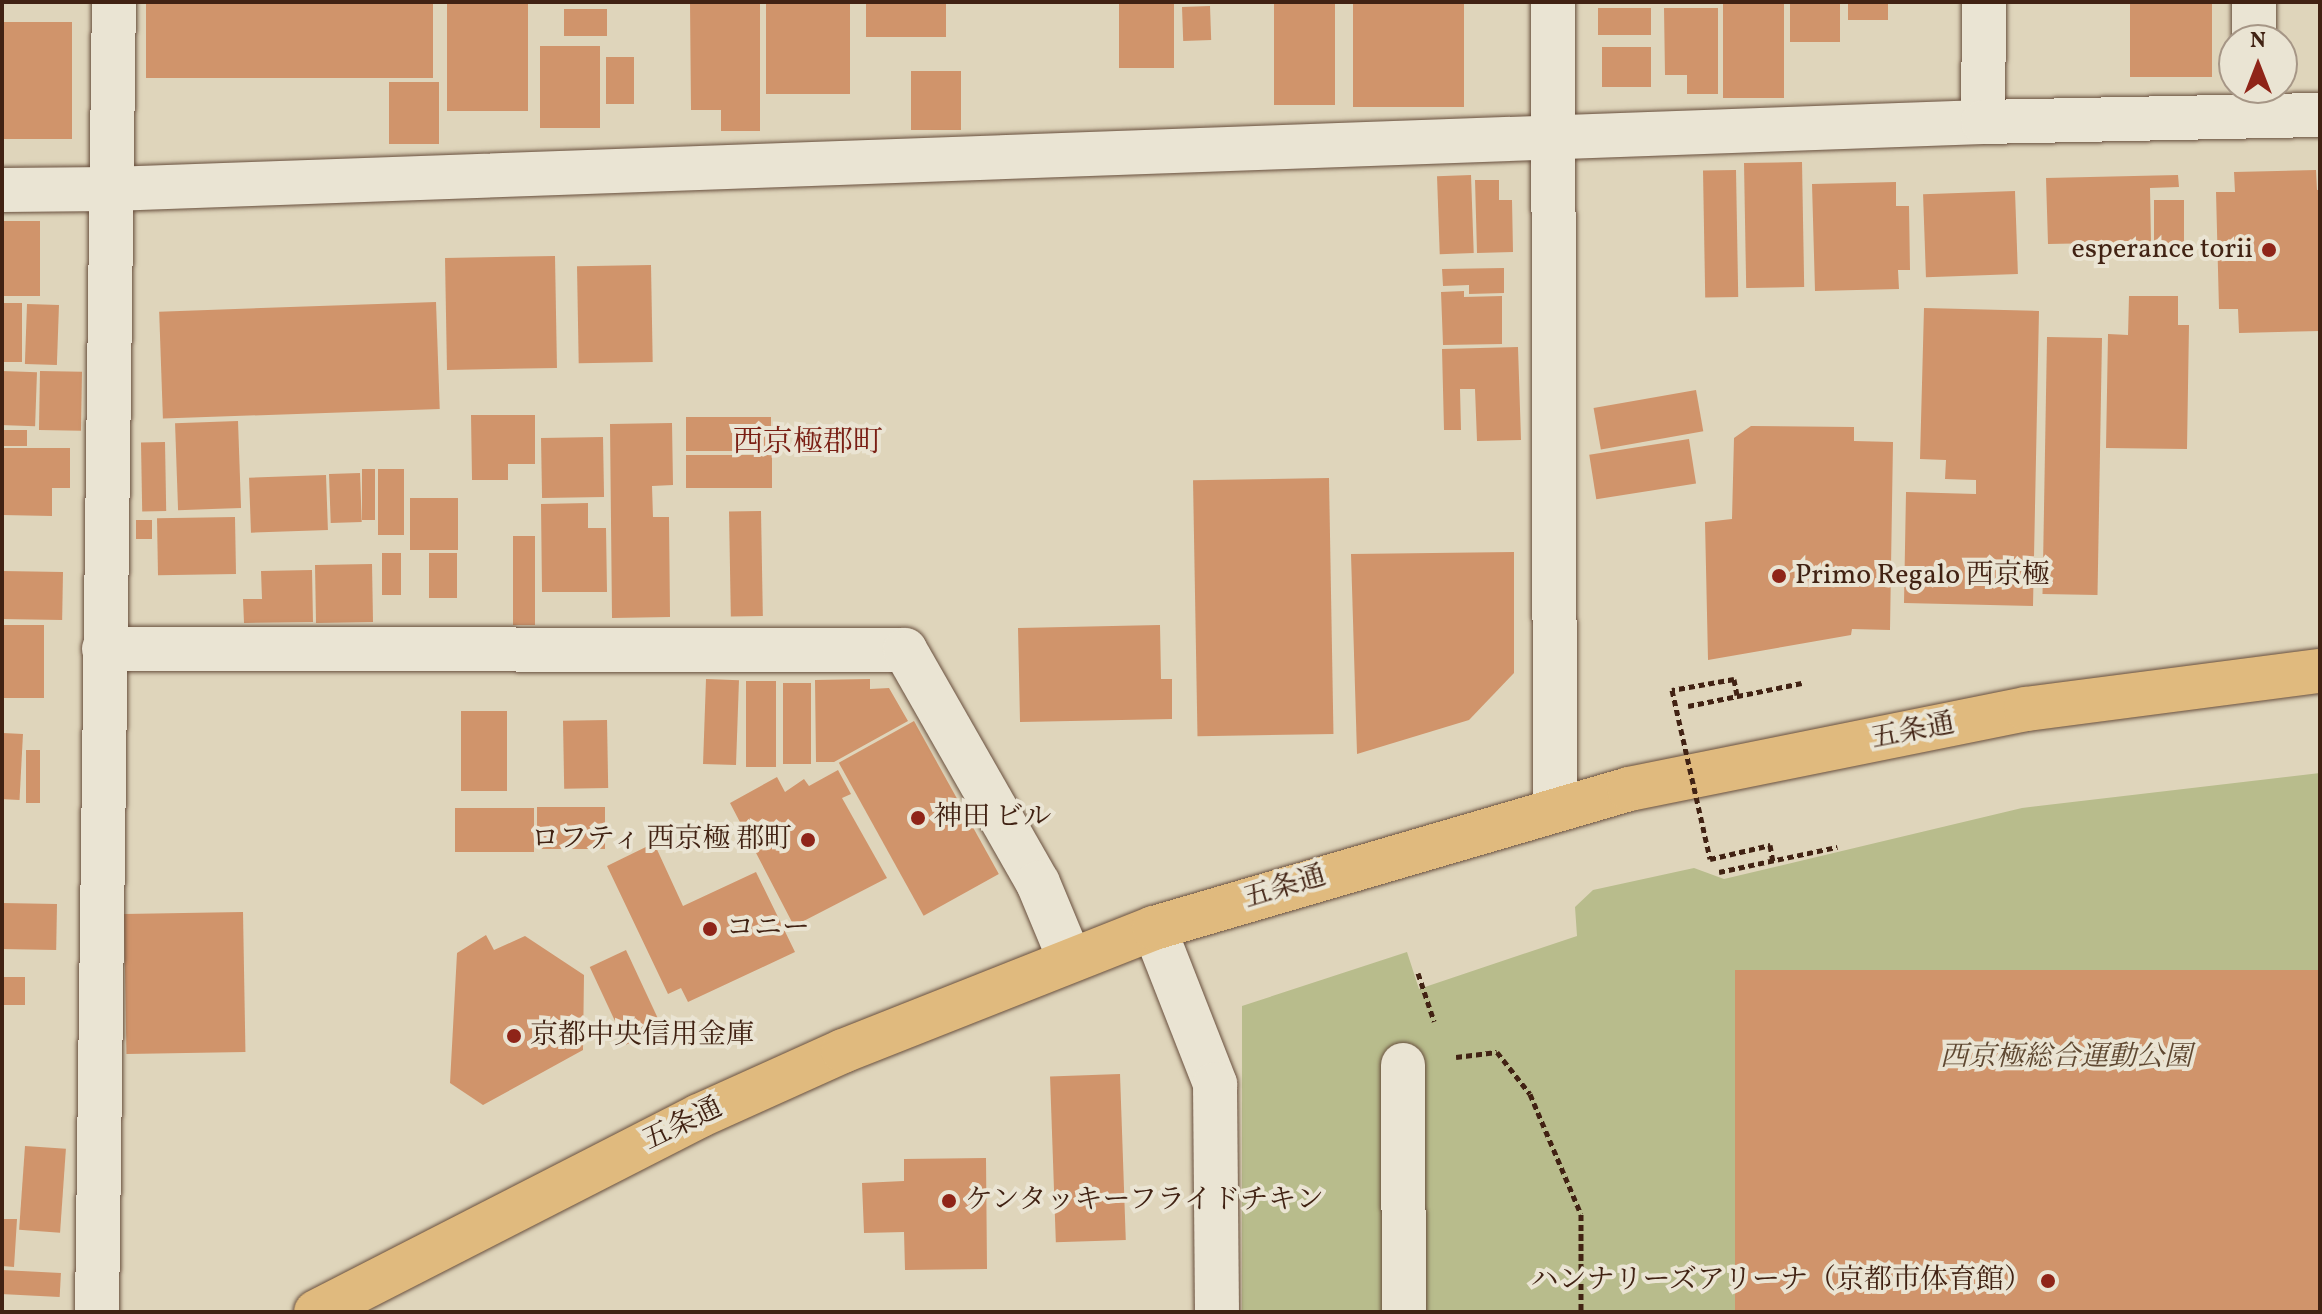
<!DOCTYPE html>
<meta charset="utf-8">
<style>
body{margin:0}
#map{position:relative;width:2322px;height:1314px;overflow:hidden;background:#dfd5bb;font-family:Vollkorn,"Noto Serif JP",serif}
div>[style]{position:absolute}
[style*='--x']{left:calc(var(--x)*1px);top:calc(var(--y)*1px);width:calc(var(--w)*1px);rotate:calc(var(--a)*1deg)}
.green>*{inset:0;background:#b8bc8c}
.building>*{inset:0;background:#d0946b;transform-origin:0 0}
.path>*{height:5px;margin-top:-2.5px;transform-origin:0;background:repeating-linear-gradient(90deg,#412213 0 6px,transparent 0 10px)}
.roads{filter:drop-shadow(0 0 2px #684f3d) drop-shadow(0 0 2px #684f3d)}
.minor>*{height:44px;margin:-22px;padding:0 22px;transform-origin:22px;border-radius:22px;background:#eae4d3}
.highway>*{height:44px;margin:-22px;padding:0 22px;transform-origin:22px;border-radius:22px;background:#e0ba7e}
.path-bridge>*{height:5px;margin-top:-2.5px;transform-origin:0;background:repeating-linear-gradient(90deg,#412213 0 6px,transparent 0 10px)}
.dots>*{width:22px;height:22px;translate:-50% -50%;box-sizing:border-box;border:4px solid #eae4d3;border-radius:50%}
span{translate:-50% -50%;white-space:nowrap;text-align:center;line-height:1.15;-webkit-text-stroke:8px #eae4d3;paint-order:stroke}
.poi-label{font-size:28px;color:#412213}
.right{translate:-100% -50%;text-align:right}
.left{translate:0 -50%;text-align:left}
.street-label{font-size:28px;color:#412213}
.park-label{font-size:28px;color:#5f4831;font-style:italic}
.neighbourhood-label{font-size:30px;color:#7a1f14}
.frame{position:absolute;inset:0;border:4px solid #412213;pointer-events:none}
.north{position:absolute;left:2218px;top:24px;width:80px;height:80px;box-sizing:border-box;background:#eae4d3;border:2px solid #a69686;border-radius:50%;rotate:0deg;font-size:22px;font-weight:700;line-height:32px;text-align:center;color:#412213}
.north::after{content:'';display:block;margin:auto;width:28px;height:36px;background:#8f2418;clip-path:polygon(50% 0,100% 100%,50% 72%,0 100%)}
</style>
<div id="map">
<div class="green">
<i style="clip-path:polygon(2320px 773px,2320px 1312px,1242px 1312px,1242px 1006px,1407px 952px,1419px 989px,1577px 936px,1575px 907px,1593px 890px,1694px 868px,1724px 879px,2022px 808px)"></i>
</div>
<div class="building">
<i style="left:146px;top:2px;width:287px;height:76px"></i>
<i style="left:447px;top:2px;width:81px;height:109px"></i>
<i style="clip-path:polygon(690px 2px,760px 2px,760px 131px,721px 131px,721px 110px,691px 110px)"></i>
<i style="left:766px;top:2px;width:84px;height:92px"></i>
<i style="left:866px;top:2px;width:80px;height:35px"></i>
<i style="left:1119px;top:2px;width:55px;height:66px"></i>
<i style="left:1274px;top:2px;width:61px;height:103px"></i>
<i style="left:1353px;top:2px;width:111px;height:105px"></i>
<i style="left:1723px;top:2px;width:61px;height:96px"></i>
<i style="left:1790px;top:2px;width:50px;height:40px"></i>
<i style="left:1848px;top:2px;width:40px;height:18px"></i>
<i style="left:2130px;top:2px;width:82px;height:75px"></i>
<i style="left:1210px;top:6px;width:34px;height:28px;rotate:88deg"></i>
<i style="left:1598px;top:8px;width:53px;height:27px"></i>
<i style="clip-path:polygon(1664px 8px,1718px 8px,1718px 94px,1687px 94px,1687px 75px,1665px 75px)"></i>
<i style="left:564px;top:9px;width:43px;height:27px"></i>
<i style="left:72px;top:22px;width:117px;height:70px;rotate:90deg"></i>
<i style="left:540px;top:46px;width:60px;height:82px"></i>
<i style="left:1602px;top:47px;width:49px;height:40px"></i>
<i style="left:606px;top:57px;width:28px;height:47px"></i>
<i style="left:911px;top:71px;width:50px;height:59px"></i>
<i style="left:439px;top:82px;width:62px;height:50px;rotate:90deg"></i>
<i style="left:1802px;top:162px;width:125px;height:58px;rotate:89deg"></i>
<i style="left:1736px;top:170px;width:127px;height:33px;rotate:89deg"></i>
<i style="clip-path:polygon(2316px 170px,2317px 190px,2320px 190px,2320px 331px,2239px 333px,2238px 309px,2219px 309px,2216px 192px,2235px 192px,2234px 172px)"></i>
<i style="left:1471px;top:175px;width:78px;height:34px;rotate:88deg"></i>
<i style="clip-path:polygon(2178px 175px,2179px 187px,2150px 188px,2151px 242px,2048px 244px,2046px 178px)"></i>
<i style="clip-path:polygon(1475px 180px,1499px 180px,1499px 200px,1512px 200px,1513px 252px,1477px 253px)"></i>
<i style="clip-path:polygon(1896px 182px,1896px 206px,1909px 206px,1910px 270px,1898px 270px,1899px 289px,1815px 291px,1812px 184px)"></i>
<i style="left:2015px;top:191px;width:83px;height:92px;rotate:88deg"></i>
<i style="left:2154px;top:200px;width:30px;height:58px"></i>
<i style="left:2px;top:221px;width:38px;height:75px"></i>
<i style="left:555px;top:256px;width:112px;height:110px;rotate:89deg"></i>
<i style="left:651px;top:265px;width:97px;height:74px;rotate:89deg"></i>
<i style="clip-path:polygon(1504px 268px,1504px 293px,1469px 294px,1469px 285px,1443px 286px,1442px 269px)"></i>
<i style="clip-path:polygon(1464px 291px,1464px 297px,1502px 296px,1502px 344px,1443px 345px,1441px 292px)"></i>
<i style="clip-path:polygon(2129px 296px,2178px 296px,2178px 325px,2189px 325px,2187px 449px,2106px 448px,2108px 334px,2128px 335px)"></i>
<i style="left:436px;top:302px;width:107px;height:277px;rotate:88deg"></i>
<i style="left:2px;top:303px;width:20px;height:59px"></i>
<i style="left:27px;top:304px;width:32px;height:60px;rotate:2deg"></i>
<i style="clip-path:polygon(1924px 308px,2039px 311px,2033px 606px,1904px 603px,1906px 492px,1976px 494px,1976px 480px,1945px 479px,1946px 460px,1920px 459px)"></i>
<i style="left:2047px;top:337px;width:55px;height:257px;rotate:1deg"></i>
<i style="clip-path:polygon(1518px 347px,1521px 440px,1477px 441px,1475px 389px,1460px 389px,1461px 430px,1444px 430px,1442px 349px)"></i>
<i style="left:2px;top:371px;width:35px;height:54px;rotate:2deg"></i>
<i style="left:40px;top:371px;width:42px;height:59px;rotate:1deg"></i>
<i style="left:1696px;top:390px;width:42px;height:104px;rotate:80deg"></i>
<i style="clip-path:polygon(471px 415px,535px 415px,535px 464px,508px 464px,508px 480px,472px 480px)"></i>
<i style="left:771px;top:417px;width:34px;height:85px;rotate:90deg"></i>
<i style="left:238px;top:421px;width:87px;height:63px;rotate:88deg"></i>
<i style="clip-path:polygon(672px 423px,673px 485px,652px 486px,653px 517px,669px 517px,670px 617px,612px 618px,610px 424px)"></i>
<i style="clip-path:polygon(1751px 426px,1854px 427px,1854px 441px,1893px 442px,1890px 630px,1852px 629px,1851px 635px,1708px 660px,1705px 522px,1732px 519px,1734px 438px)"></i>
<i style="left:2px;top:430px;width:25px;height:16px"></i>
<i style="left:603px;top:437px;width:60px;height:62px;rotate:89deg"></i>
<i style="left:1689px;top:439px;width:45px;height:101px;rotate:81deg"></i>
<i style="left:165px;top:442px;width:69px;height:24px;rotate:89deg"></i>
<i style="clip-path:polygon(2px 448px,70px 448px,70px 488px,52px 488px,52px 516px,2px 515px)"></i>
<i style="left:772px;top:455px;width:33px;height:86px;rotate:90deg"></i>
<i style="left:362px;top:469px;width:13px;height:51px"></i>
<i style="left:378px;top:469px;width:26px;height:66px"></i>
<i style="left:360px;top:473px;width:49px;height:31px;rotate:88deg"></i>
<i style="left:326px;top:475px;width:55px;height:77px;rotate:88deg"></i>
<i style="left:1329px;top:478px;width:256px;height:136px;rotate:89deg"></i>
<i style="left:410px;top:498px;width:48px;height:52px"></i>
<i style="clip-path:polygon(588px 503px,588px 528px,606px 528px,607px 592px,542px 592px,541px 504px)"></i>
<i style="left:761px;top:511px;width:105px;height:32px;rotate:89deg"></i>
<i style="left:235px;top:517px;width:57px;height:78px;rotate:89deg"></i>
<i style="left:136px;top:520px;width:16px;height:19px"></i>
<i style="left:513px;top:536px;width:22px;height:89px"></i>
<i style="clip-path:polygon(1514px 552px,1514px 673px,1469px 720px,1357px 754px,1351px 554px)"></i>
<i style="left:382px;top:553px;width:19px;height:42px"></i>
<i style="left:429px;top:553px;width:28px;height:45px"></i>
<i style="left:372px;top:564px;width:58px;height:57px;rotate:89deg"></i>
<i style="clip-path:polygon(312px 570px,313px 622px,244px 623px,243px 599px,262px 599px,261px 571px)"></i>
<i style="left:2px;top:571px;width:61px;height:48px;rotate:1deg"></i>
<i style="left:2px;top:625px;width:42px;height:73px"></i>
<i style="clip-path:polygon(1160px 625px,1161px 679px,1172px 679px,1172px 719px,1020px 722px,1018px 628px)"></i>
<i style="left:706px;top:679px;width:33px;height:85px;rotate:2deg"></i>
<i style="clip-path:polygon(870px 679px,870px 689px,889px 688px,908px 721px,834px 762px,816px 762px,815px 680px)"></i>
<i style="left:746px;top:681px;width:30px;height:86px"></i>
<i style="left:783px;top:683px;width:28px;height:81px"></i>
<i style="left:461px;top:711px;width:46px;height:80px"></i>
<i style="left:607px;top:720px;width:68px;height:44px;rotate:89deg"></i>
<i style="left:914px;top:721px;width:175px;height:86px;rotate:61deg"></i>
<i style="left:3px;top:733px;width:20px;height:66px;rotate:3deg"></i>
<i style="left:26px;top:750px;width:14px;height:53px"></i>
<i style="clip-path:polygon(838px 770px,851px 794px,842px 798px,887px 878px,794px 926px,730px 803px,777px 777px,785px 792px,804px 779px,809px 786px)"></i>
<i style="left:605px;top:807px;width:42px;height:68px;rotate:90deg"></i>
<i style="left:534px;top:808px;width:44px;height:79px;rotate:90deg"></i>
<i style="clip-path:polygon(654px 843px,683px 906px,756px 872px,795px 952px,688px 1002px,681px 988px,668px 994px,607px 866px)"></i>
<i style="left:2px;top:903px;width:55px;height:46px;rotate:1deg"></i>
<i style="left:243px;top:912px;width:140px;height:119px;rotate:89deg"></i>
<i style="clip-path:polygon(486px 935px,494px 950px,525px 936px,584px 975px,583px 1050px,483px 1105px,450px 1083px,457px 953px)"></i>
<i style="left:626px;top:950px;width:86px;height:40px;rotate:65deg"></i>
<i style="left:2320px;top:970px;width:342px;height:585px;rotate:90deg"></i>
<i style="left:2px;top:977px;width:23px;height:28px"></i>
<i style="left:1120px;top:1074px;width:166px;height:70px;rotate:88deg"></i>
<i style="left:25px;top:1146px;width:41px;height:84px;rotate:4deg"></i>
<i style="clip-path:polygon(986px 1158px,987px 1269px,905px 1270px,904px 1232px,864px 1233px,862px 1183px,904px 1181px,904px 1159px)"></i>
<i style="clip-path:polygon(2px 1219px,17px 1219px,14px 1267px,2px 1266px)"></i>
<i style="left:2px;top:1270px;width:59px;height:24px;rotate:3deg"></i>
</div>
<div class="path">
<i style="--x:1688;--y:706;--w:116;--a:-11.4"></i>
<i style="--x:1719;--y:872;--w:121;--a:-12"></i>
<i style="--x:1418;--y:973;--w:51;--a:71.6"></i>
<i style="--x:1456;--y:1057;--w:41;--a:-7"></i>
<i style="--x:1497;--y:1052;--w:53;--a:51.8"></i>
<i style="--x:1530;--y:1094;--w:130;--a:67"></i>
<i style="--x:1581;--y:1214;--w:98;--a:90"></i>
</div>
<div class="roads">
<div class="minor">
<i style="--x:1553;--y:2;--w:807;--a:89.86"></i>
<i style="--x:2254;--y:40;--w:38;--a:-90"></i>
<i style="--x:1983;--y:122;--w:120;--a:-89.5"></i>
<i style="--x:2;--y:190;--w:109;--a:-0.5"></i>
<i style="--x:111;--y:189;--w:1873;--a:-2.05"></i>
<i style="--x:1983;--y:122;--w:337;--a:-1.2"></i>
<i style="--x:104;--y:649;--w:801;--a:0.07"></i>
<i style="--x:905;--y:650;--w:268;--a:60.3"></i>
<i style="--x:1038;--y:883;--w:83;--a:67.4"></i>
<i style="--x:1154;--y:928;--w:168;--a:68.6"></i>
<i style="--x:1215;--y:1084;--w:228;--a:89.5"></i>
<i style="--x:1403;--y:1065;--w:247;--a:89.8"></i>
<i style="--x:97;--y:1312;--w:1310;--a:-89.26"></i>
</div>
<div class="highway">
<i style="--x:316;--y:1312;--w:430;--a:-27.1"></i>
<i style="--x:699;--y:1116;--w:158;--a:-24.3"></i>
<i style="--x:843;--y:1051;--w:334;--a:-21.6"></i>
<i style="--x:1154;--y:928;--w:495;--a:-16.3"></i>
<i style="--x:1629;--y:789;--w:405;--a:-11.4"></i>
<i style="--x:2026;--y:709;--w:296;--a:-7.4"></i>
</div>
</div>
<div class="path-bridge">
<i style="--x:1737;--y:695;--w:16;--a:-101"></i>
<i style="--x:1734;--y:679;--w:63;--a:169.9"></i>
<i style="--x:1672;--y:690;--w:173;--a:77.3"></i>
<i style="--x:1710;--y:859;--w:62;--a:-13.1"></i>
<i style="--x:1770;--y:845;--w:17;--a:80"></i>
</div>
<div class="dots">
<i style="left:2269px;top:250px;background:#8f2418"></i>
<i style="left:1779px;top:576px;background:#8f2418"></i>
<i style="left:918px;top:818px;background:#8f2418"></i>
<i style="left:808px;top:840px;background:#8f2418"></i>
<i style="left:710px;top:929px;background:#8f2418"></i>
<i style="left:514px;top:1036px;background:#8f2418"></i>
<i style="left:949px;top:1201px;background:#8f2418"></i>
<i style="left:2048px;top:1281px;background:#8f2418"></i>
</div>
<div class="poi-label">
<span class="right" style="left:2253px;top:250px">esperance torii</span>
<span class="left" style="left:1795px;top:576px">Primo Regalo 西京極</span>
<span class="left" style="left:934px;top:818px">神田 ビル</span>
<span class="right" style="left:792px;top:840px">ロフティ 西京極 郡町</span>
<span class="left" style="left:726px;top:929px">コニー</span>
<span class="left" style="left:530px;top:1036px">京都中央信用金庫</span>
<span class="left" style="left:965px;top:1201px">ケンタッキーフライドチキン</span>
<span class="right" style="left:2032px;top:1281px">ハンナリーズアリーナ（京都市体育館）</span>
</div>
<div class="street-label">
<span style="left:1913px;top:732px;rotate:-11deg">五条通</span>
<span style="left:1285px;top:888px;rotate:-17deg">五条通</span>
<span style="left:683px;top:1125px;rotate:-26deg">五条通</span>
</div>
<div class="park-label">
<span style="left:2066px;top:1058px">西京極総合運動公園</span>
</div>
<div class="neighbourhood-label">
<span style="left:808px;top:443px">西京極郡町</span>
</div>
<div class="frame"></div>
<div class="north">N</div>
</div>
